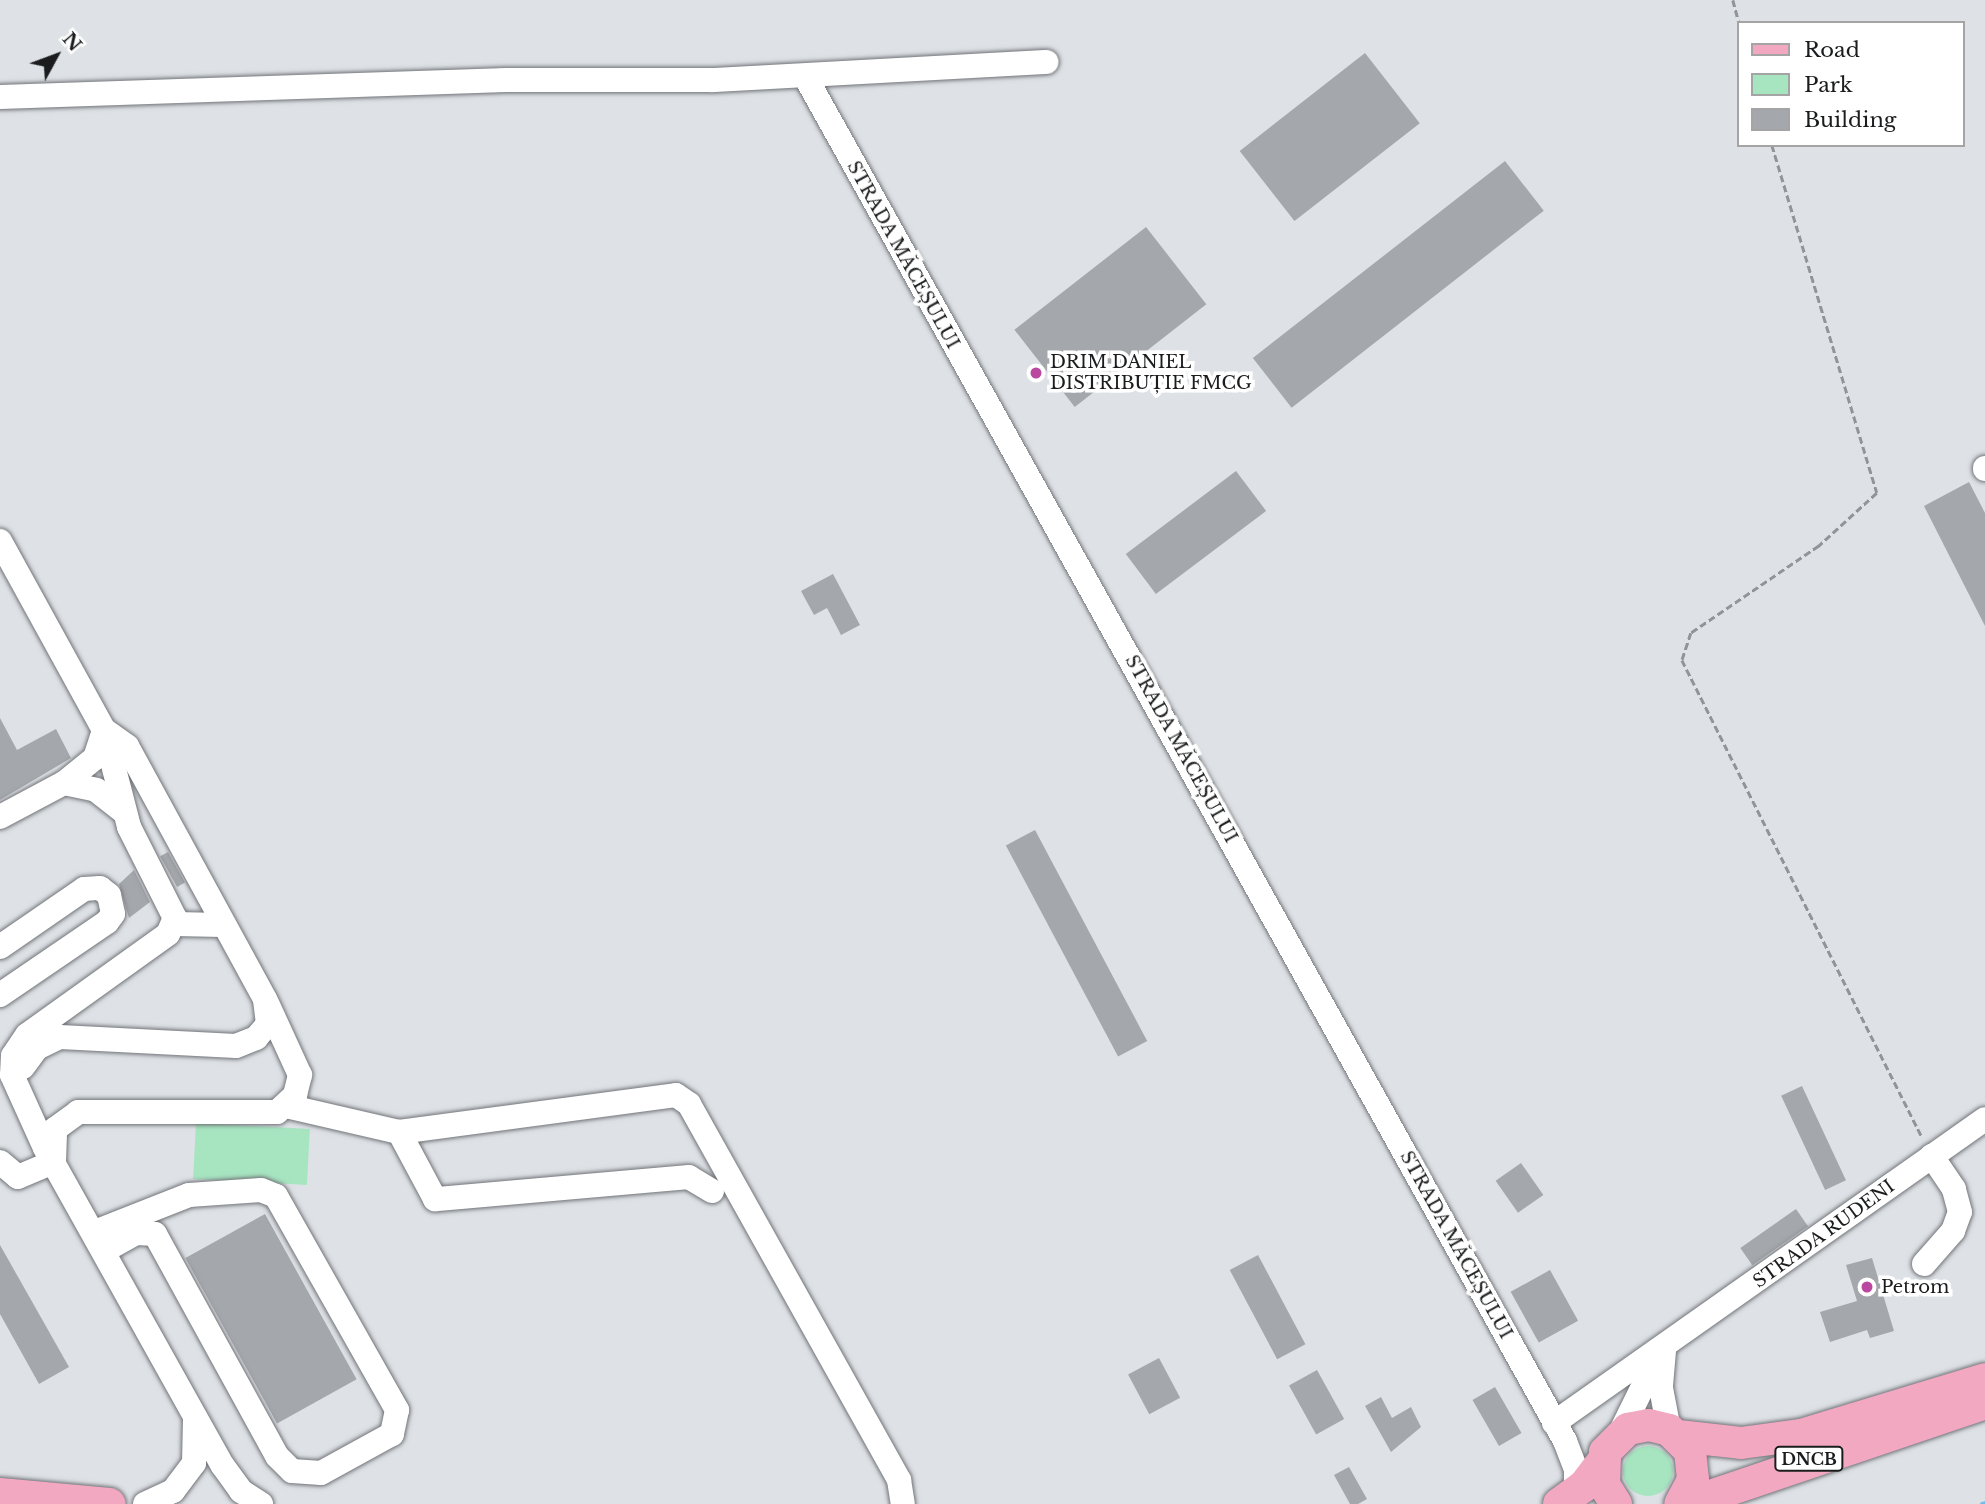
<!DOCTYPE html>
<meta charset="utf-8">
<style>
body{margin:0}
#map{position:relative;width:1985px;height:1504px;overflow:hidden;background:#dee2e6;font-family:"Libre Baskerville",serif}
div>[style]{position:absolute}
[style*='--x']{left:calc(var(--x)*1px);top:calc(var(--y)*1px);width:calc(var(--w)*1px);rotate:calc(var(--a)*1deg)}
.green>*{inset:0;background:#a7e5c1;transform-origin:0 0}
.round{border-radius:50%}
.stream>*{height:5px;margin:-2.5px;padding:0 2.5px;transform-origin:2.5px;border-radius:2.5px;background:#74bce7}
.building>*{inset:0;background:#a4a7ab;transform-origin:0 0}
.path>*{height:2.5px;margin-top:-1.25px;transform-origin:0;background:repeating-linear-gradient(90deg,#919496 0 7px,transparent 0 10.5px)}
.roads{filter:drop-shadow(0 0 2px #717478) drop-shadow(0 0 2px #717478)}
.minor>*{height:24px;margin:-12px;padding:0 12px;transform-origin:12px;border-radius:12px;background:#fff}
.major>*{height:32px;margin:-16px;padding:0 16px;transform-origin:16px;border-radius:16px;background:#f3a8c2}
.dots>*{width:19px;height:19px;translate:-50% -50%;box-sizing:border-box;border:4px solid #fff;border-radius:50%}
span{translate:-50% -50%;white-space:nowrap;text-align:center;line-height:1.15;-webkit-text-stroke:7px #fff;paint-order:stroke}
.shield-label span{padding:2px 5px;background:#fff;border:2px solid;border-radius:5px;-webkit-text-stroke-width:0}
.shield-label{font-size:16px;color:#1b1c1d;font-weight:700}
.street-label{font-size:18px;color:#1b1c1d}
.poi-label{font-size:18px;color:#1b1c1d}
.left{translate:0 -50%;text-align:left}
.legend{position:absolute;left:1737px;top:21px;width:228px;height:126px;box-sizing:border-box;background:#fff;border:2px solid #a4a4a5;margin:0;padding:9px 12px;list-style:none;font-size:21px;color:#1b1c1d}
.legend li{display:flex;align-items:center;gap:14px;height:35px}
.legend b{width:35px;border:2px solid #a4a4a5}
.north{position:absolute;left:21px;top:21px;width:70px;height:70px;-webkit-text-stroke:5px #fff;paint-order:stroke;rotate:49deg;font-size:19px;font-weight:700;line-height:28px;text-align:center;color:#1b1c1d}
.north::after{content:'';display:block;margin:auto;width:24px;height:32px;background:#1b1c1d;clip-path:polygon(50% 0,100% 100%,50% 72%,0 100%)}
</style>
<div id="map">
<div class="green">
<i style="left:196px;top:1123px;width:114px;height:56px;rotate:3deg"></i>
<i class="round" style="left:1623px;top:1446px;width:50px;height:50px"></i>
</div>
<div class="stream">
<i style="--x:1982;--y:1504;--w:3;--a:-18"></i>
</div>
<div class="building">
<i style="left:1365px;top:53px;width:89px;height:159px;rotate:52deg"></i>
<i style="left:1505px;top:161px;width:63px;height:320px;rotate:52deg"></i>
<i style="left:1146px;top:227px;width:98px;height:167px;rotate:52deg"></i>
<i style="left:1236px;top:471px;width:50px;height:138px;rotate:53deg"></i>
<i style="clip-path:polygon(1969px 482px,1985px 513px,1985px 626px,1924px 506px)"></i>
<i style="clip-path:polygon(833px 574px,860px 625px,841px 635px,827px 608px,814px 615px,801px 591px)"></i>
<i style="clip-path:polygon(0 718px,17px 750px,56px 729px,71px 758px,0 800px)"></i>
<i style="left:1035px;top:830px;width:239px;height:33px;rotate:62deg"></i>
<i style="left:168px;top:852px;width:35px;height:9px;rotate:61deg"></i>
<i style="clip-path:polygon(134px 870px,150px 902px,129px 918px,119px 884px)"></i>
<i style="left:1802px;top:1086px;width:104px;height:23px;rotate:65deg"></i>
<i style="left:1521px;top:1163px;width:39px;height:31px;rotate:55deg"></i>
<i style="left:1796px;top:1209px;width:21px;height:68px;rotate:55deg"></i>
<i style="left:265px;top:1214px;width:189px;height:91px;rotate:61deg"></i>
<i style="clip-path:polygon(0 1245px,69px 1367px,39px 1384px,0 1314px)"></i>
<i style="left:1258px;top:1255px;width:101px;height:32px;rotate:62deg"></i>
<i style="clip-path:polygon(1872px 1258px,1894px 1331px,1870px 1338px,1867px 1330px,1830px 1342px,1820px 1312px,1857px 1301px,1846px 1265px)"></i>
<i style="left:1550px;top:1270px;width:58px;height:45px;rotate:61deg"></i>
<i style="left:1159px;top:1358px;width:45px;height:35px;rotate:62deg"></i>
<i style="left:1317px;top:1370px;width:56px;height:32px;rotate:61deg"></i>
<i style="left:1495px;top:1387px;width:53px;height:26px;rotate:60deg"></i>
<i style="clip-path:polygon(1381px 1397px,1392px 1418px,1411px 1407px,1421px 1427px,1391px 1452px,1365px 1406px)"></i>
<i style="clip-path:polygon(1349px 1467px,1367px 1499px,1358px 1504px,1350px 1504px,1334px 1475px)"></i>
</div>
<div class="path">
<i style="--x:1733;--y:0;--w:24;--a:75"></i>
<i style="--x:1772;--y:145;--w:363;--a:73.2"></i>
<i style="--x:1877;--y:493;--w:79;--a:137.6"></i>
<i style="--x:1819;--y:546;--w:155;--a:145.8"></i>
<i style="--x:1691;--y:633;--w:28;--a:108"></i>
<i style="--x:1682;--y:660;--w:534;--a:63.29"></i>
</div>
<div class="roads">
<div class="minor">
<i style="--x:805;--y:76;--w:1562;--a:60.89"></i>
<i style="--x:1565;--y:1441;--w:30;--a:69"></i>
<i style="--x:1576;--y:1469;--w:24;--a:90"></i>
<i style="--x:0;--y:97;--w:507;--a:-1.92"></i>
<i style="--x:507;--y:80;--w:206;--a:0"></i>
<i style="--x:713;--y:80;--w:334;--a:-3.1"></i>
<i style="--x:1985;--y:468;--w:1;--a:90"></i>
<i style="--x:0;--y:541;--w:216;--a:61.2"></i>
<i style="--x:104;--y:730;--w:100;--a:75.5"></i>
<i style="--x:129;--y:827;--w:102;--a:63.2"></i>
<i style="--x:175;--y:918;--w:17;--a:114"></i>
<i style="--x:168;--y:934;--w:173;--a:144.4"></i>
<i style="--x:27;--y:1035;--w:25;--a:124"></i>
<i style="--x:13;--y:1056;--w:19;--a:93"></i>
<i style="--x:12;--y:1075;--w:80;--a:65.7"></i>
<i style="--x:45;--y:1148;--w:364;--a:60.8"></i>
<i style="--x:223;--y:1466;--w:31;--a:54"></i>
<i style="--x:241;--y:1491;--w:24;--a:33"></i>
<i style="--x:64;--y:783;--w:40;--a:-39"></i>
<i style="--x:95;--y:758;--w:28;--a:-72"></i>
<i style="--x:0;--y:817;--w:72;--a:-28"></i>
<i style="--x:64;--y:783;--w:33;--a:12"></i>
<i style="--x:96;--y:790;--w:34;--a:38"></i>
<i style="--x:174;--y:924;--w:49;--a:1.2"></i>
<i style="--x:0;--y:947;--w:102;--a:-34.6"></i>
<i style="--x:84;--y:889;--w:16;--a:-4"></i>
<i style="--x:100;--y:888;--w:11;--a:38"></i>
<i style="--x:109;--y:895;--w:19;--a:78"></i>
<i style="--x:113;--y:914;--w:10;--a:127"></i>
<i style="--x:107;--y:922;--w:130;--a:145.7"></i>
<i style="--x:23;--y:1067;--w:24;--a:-54"></i>
<i style="--x:37;--y:1048;--w:25;--a:-26"></i>
<i style="--x:60;--y:1037;--w:176;--a:2.9"></i>
<i style="--x:236;--y:1046;--w:22;--a:-22"></i>
<i style="--x:256;--y:1038;--w:18;--a:-49"></i>
<i style="--x:268;--y:1024;--w:25;--a:-97"></i>
<i style="--x:265;--y:999;--w:288;--a:-118.6"></i>
<i style="--x:127;--y:746;--w:28;--a:-145"></i>
<i style="--x:286;--y:1106;--w:116;--a:13"></i>
<i style="--x:0;--y:1162;--w:23;--a:40"></i>
<i style="--x:18;--y:1177;--w:39;--a:-23"></i>
<i style="--x:54;--y:1162;--w:33;--a:-88"></i>
<i style="--x:55;--y:1129;--w:29;--a:-36"></i>
<i style="--x:78;--y:1112;--w:199;--a:0"></i>
<i style="--x:277;--y:1112;--w:25;--a:-43"></i>
<i style="--x:295;--y:1095;--w:21;--a:-76"></i>
<i style="--x:300;--y:1075;--w:79;--a:-114.6"></i>
<i style="--x:712;--y:1191;--w:27;--a:-149"></i>
<i style="--x:689;--y:1177;--w:255;--a:175"></i>
<i style="--x:435;--y:1199;--w:76;--a:-118.2"></i>
<i style="--x:399;--y:1132;--w:279;--a:-7.6"></i>
<i style="--x:676;--y:1095;--w:16;--a:35"></i>
<i style="--x:689;--y:1104;--w:431;--a:60.8"></i>
<i style="--x:899;--y:1480;--w:24;--a:81"></i>
<i style="--x:95;--y:1232;--w:101;--a:-21.5"></i>
<i style="--x:189;--y:1195;--w:72;--a:-4"></i>
<i style="--x:261;--y:1190;--w:16;--a:22"></i>
<i style="--x:276;--y:1196;--w:246;--a:60.5"></i>
<i style="--x:397;--y:1410;--w:25;--a:102"></i>
<i style="--x:392;--y:1434;--w:81;--a:151.2"></i>
<i style="--x:321;--y:1473;--w:29;--a:-176"></i>
<i style="--x:292;--y:1471;--w:21;--a:-135"></i>
<i style="--x:277;--y:1456;--w:253;--a:-118.8"></i>
<i style="--x:155;--y:1234;--w:19;--a:-177"></i>
<i style="--x:136;--y:1233;--w:35;--a:151"></i>
<i style="--x:1924;--y:1264;--w:44;--a:-48.7"></i>
<i style="--x:1953;--y:1231;--w:20;--a:-70"></i>
<i style="--x:1960;--y:1212;--w:24;--a:-105"></i>
<i style="--x:1954;--y:1189;--w:40;--a:-124"></i>
<i style="--x:1664;--y:1351;--w:37;--a:95"></i>
<i style="--x:1661;--y:1388;--w:43;--a:79.2"></i>
<i style="--x:1554;--y:1423;--w:527;--a:-35.2"></i>
<i style="--x:1619;--y:1435;--w:81;--a:-63.7"></i>
<i style="--x:145;--y:1504;--w:31;--a:-25"></i>
<i style="--x:173;--y:1491;--w:35;--a:-53"></i>
<i style="--x:194;--y:1463;--w:45;--a:-88.7"></i>
</div>
<div class="major">
<i style="--x:1678;--y:1436;--w:63;--a:6.3"></i>
<i style="--x:1741;--y:1443;--w:61;--a:-7.6"></i>
<i style="--x:1801;--y:1435;--w:192;--a:-16.9"></i>
<i style="--x:0;--y:1494;--w:110;--a:5.2"></i>
<i style="--x:1559;--y:1504;--w:31;--a:-36"></i>
<i style="--x:1584;--y:1486;--w:30;--a:-53"></i>
<i style="--x:1616;--y:1504;--w:22;--a:-122"></i>
<i style="--x:1604;--y:1485;--w:33;--a:-88"></i>
<i style="--x:1605;--y:1452;--w:33;--a:-45"></i>
<i style="--x:1628;--y:1429;--w:21;--a:-11"></i>
<i style="--x:1649;--y:1425;--w:21;--a:14"></i>
<i style="--x:1669;--y:1430;--w:30;--a:45"></i>
<i style="--x:1690;--y:1451;--w:29;--a:84"></i>
<i style="--x:1693;--y:1480;--w:27;--a:118"></i>
<i style="--x:1687;--y:1504;--w:315;--a:-18.7"></i>
</div>
</div>
<div class="dots">
<i style="left:1036px;top:373px;background:#ba47a0"></i>
<i style="left:1867px;top:1287px;background:#ba47a0"></i>
</div>
<div class="shield-label">
<span style="left:1809px;top:1459px">DNCB</span>
</div>
<div class="street-label">
<span style="left:903px;top:255px;rotate:61deg">STRADA MĂCEȘULUI</span>
<span style="left:1181px;top:749px;rotate:61deg">STRADA MĂCEȘULUI</span>
<span style="left:1824px;top:1234px;rotate:-36deg">STRADA RUDENI</span>
<span style="left:1456px;top:1245px;rotate:61deg">STRADA MĂCEȘULUI</span>
</div>
<div class="poi-label">
<span class="left" style="left:1050px;top:373px">DRIM DANIEL<br>DISTRIBUȚIE FMCG</span>
<span class="left" style="left:1881px;top:1287px">Petrom</span>
</div>
<ul class="legend">
<li><b style="height:9px;background:#f3a8c2"></b>Road</li>
<li><b style="height:19px;background:#a7e5c1"></b>Park</li>
<li><b style="height:19px;background:#a4a7ab"></b>Building</li>
</ul>
<div class="north">N</div>
</div>
